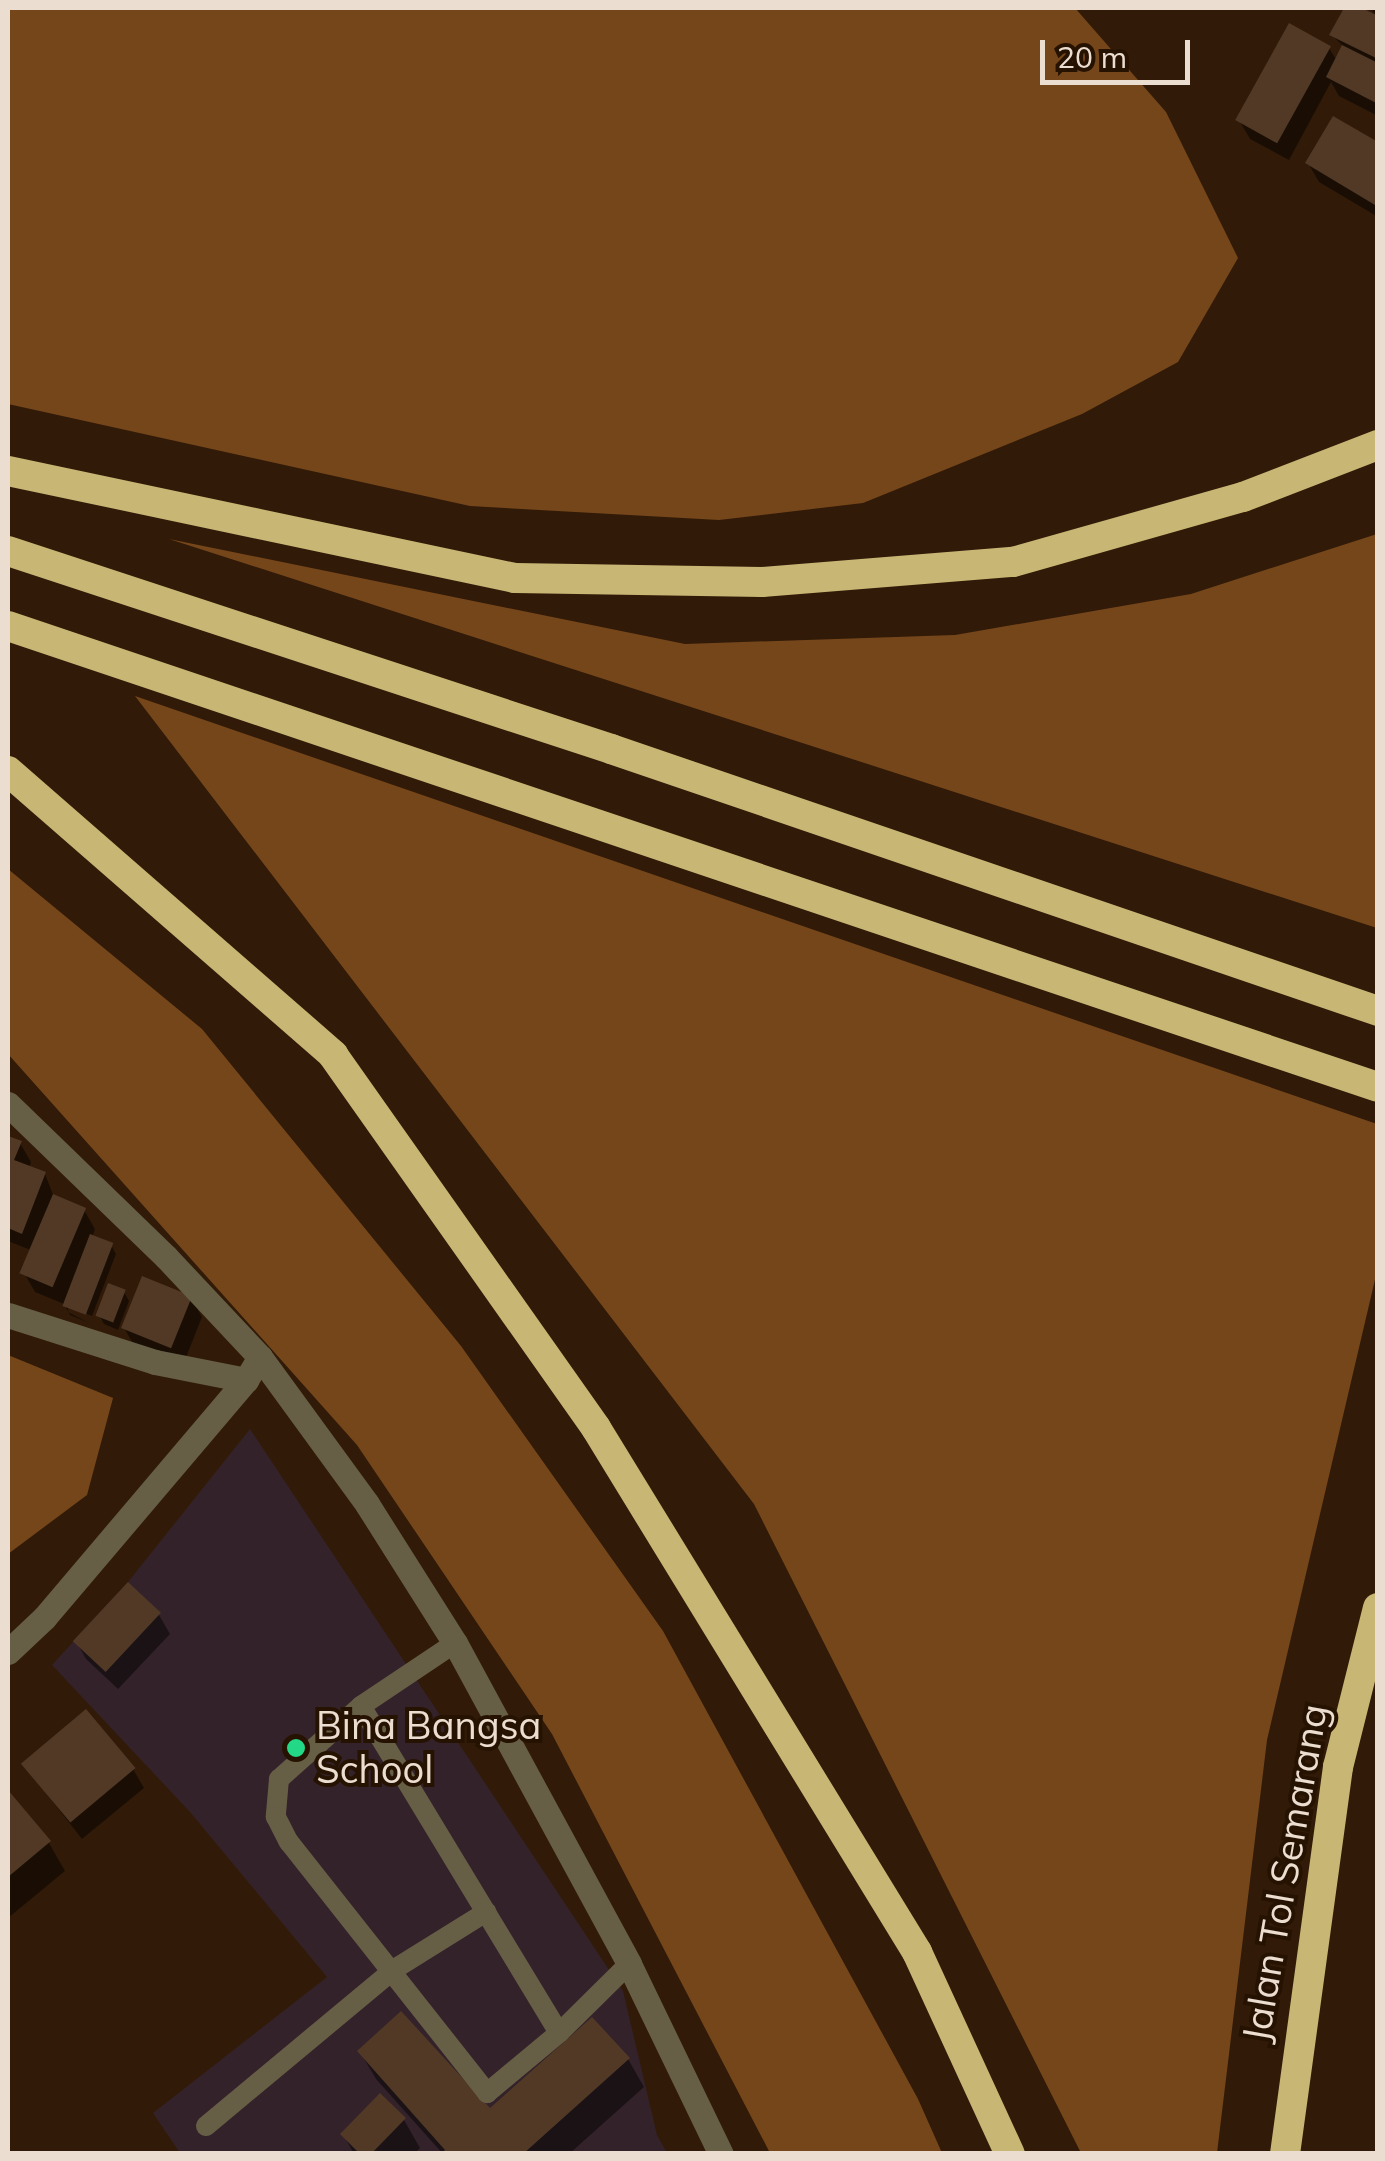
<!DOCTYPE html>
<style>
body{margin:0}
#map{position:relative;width:1385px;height:2161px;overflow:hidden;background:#311b08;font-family:Mulish,sans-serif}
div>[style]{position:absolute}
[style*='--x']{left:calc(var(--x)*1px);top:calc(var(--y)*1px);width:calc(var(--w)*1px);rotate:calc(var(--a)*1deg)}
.education>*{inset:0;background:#34222a}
.forest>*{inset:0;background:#76461b}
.shadow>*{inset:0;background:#0007}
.building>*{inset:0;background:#513926;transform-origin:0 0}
.service>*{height:20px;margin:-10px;padding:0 10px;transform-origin:10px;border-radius:10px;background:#665f46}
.minor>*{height:25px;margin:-12.5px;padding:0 12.5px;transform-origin:12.5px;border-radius:12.5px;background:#665f46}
.tertiary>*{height:25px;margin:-12.5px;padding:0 12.5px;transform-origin:12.5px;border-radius:12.5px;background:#665f46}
.motorway>*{height:30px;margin:-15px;padding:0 15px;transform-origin:15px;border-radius:15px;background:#c8b675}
.dots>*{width:28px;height:28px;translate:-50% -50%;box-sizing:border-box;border:5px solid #261201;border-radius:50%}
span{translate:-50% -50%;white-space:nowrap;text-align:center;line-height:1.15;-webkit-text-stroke:8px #261201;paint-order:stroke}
.poi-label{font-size:38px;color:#ecddd1}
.left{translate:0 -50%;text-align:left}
.street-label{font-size:38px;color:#ecddd1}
.frame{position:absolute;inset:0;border:10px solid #ecddd1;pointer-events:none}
.scale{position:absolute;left:1040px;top:40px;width:150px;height:45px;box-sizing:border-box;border:5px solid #ecddd1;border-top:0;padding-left:12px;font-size:30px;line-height:35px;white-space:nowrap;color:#ecddd1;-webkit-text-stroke:8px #261201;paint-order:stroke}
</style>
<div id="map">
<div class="education">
<i style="clip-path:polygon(250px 1429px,623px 1991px,657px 2135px,667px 2153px,180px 2153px,153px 2113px,327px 1977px,190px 1812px,52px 1665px,128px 1582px)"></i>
</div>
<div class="forest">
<i style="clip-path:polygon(8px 8px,1075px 8px,1166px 112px,1238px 258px,1178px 362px,1082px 414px,863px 503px,719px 520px,470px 506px,8px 404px)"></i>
<i style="clip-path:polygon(1377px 534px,1377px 928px,169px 539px,685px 644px,955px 635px,1191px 594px)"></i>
<i style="clip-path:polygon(135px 696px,1377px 1124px,1377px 1271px,1267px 1740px,1217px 2153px,1081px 2153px,754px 1504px)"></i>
<i style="clip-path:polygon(8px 869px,202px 1029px,461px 1346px,663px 1631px,918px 2099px,942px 2153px,770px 2153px,552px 1734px,357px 1445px,8px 1054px)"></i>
<i style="clip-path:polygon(8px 1355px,113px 1398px,87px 1495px,8px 1554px)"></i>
</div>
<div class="shadow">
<i style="clip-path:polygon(1346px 8px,1377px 18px,1371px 8px,1378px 8px,1378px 116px,1339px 96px,1331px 82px,1289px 160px,1250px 139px,1239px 120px,1329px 48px,1337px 61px,1344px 47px,1332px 35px)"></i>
<i style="clip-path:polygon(1378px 145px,1378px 217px,1319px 182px,1308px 163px)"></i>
<i style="clip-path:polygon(8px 1138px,20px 1143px,31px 1162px,29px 1168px,45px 1174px,54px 1197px,84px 1210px,95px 1229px,92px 1238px,111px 1245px,116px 1254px,92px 1316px,68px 1306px,68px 1312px,89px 1323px,70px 1315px,64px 1304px,35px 1292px,24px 1273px,33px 1251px,8px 1241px)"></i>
<i style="clip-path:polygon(124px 1292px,129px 1301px,118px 1330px,104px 1324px,99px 1315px)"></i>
<i style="clip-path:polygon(191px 1298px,202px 1317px,183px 1365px,135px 1347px,124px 1328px)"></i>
<i style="clip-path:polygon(159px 1615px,170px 1634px,118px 1689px,86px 1659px,76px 1641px)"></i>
<i style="clip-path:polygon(23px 1764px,133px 1769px,144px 1788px,82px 1839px)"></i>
<i style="clip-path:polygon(8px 1794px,49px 1843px,65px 1871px,8px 1918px)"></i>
<i style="clip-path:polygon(360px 2052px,490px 2111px,628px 2059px,644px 2087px,569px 2154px,443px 2154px,376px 2079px)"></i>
<i style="clip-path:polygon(404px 2120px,420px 2148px,414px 2154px,354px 2154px,343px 2134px)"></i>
</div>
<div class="building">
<i style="clip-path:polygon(1344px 8px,1362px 8px,1378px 16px,1378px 59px,1329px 35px)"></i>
<i style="left:1289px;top:23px;width:48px;height:111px;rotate:29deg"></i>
<i style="clip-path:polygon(1342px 45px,1378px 63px,1378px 104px,1326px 77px)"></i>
<i style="clip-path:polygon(1333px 116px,1378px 142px,1375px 205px,1305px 163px)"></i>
<i style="clip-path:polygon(8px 1136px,22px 1141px,14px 1160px,46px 1172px,22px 1234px,8px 1228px)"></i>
<i style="left:53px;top:1194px;width:36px;height:86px;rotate:23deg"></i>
<i style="left:90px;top:1234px;width:25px;height:77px;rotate:21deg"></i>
<i style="left:142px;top:1276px;width:54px;height:56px;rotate:22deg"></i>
<i style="left:108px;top:1283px;width:19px;height:35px;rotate:21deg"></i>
<i style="left:128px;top:1582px;width:45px;height:81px;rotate:43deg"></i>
<i style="left:86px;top:1709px;width:77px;height:85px;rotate:50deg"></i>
<i style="clip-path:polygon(8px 1790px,51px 1841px,8px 1877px)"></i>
<i style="clip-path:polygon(401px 2011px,490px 2108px,592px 2017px,630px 2058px,523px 2154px,441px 2154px,445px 2150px,357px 2051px)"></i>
<i style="clip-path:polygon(380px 2093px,406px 2118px,371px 2154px,360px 2154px,340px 2134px)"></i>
</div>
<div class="service">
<i style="--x:455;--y:1643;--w:113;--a:146.2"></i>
<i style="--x:361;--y:1706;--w:110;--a:138.3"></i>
<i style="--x:279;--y:1779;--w:38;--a:95"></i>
<i style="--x:276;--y:1817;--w:28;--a:63"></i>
<i style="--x:289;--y:1842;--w:320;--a:51.7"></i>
<i style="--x:487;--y:2093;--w:94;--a:-39.8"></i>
<i style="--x:559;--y:2033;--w:98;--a:-44.6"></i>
<i style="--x:361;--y:1706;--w:382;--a:58.8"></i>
<i style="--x:206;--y:2126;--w:244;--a:-39.8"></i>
<i style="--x:393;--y:1970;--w:110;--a:-31.9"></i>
</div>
<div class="minor">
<i style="--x:8;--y:1315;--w:154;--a:17.7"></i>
<i style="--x:155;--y:1362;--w:93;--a:11.2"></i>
<i style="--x:8;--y:1652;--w:50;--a:-43.4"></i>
<i style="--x:44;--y:1618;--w:312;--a:-49.7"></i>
<i style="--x:246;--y:1380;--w:27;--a:-59"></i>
</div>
<div class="tertiary">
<i style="--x:8;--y:1104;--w:220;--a:44.1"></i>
<i style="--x:166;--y:1257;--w:137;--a:46.8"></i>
<i style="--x:260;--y:1357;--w:182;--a:53.9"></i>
<i style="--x:367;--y:1504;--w:165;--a:57.7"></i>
<i style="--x:455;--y:1643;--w:365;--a:61.5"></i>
<i style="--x:629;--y:1964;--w:211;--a:64.2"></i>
</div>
<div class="motorway">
<i style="--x:8;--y:471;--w:518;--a:11.92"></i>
<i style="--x:515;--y:578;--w:247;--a:0.9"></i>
<i style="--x:762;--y:582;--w:252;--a:-4.6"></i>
<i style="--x:1013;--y:562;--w:239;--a:-15.8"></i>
<i style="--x:1243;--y:497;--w:145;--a:-21.1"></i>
<i style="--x:8;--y:551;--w:635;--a:18.18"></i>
<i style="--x:611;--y:749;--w:811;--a:18.86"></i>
<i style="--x:8;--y:626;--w:1445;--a:18.6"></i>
<i style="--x:8;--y:771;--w:432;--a:41.1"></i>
<i style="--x:333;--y:1055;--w:456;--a:54.8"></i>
<i style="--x:596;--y:1428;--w:615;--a:58.51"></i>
<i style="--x:917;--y:1952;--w:222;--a:65.3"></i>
<i style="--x:1285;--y:2154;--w:391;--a:-82.2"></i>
<i style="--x:1338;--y:1767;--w:164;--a:-75.9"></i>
</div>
<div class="dots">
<i style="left:296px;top:1748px;background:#23d886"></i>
</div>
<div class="poi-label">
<span class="left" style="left:316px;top:1748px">Bina Bangsa<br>School</span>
</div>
<div class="street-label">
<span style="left:1285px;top:1873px;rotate:-80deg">Jalan Tol Semarang</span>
</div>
<div class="frame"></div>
<div class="scale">20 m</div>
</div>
